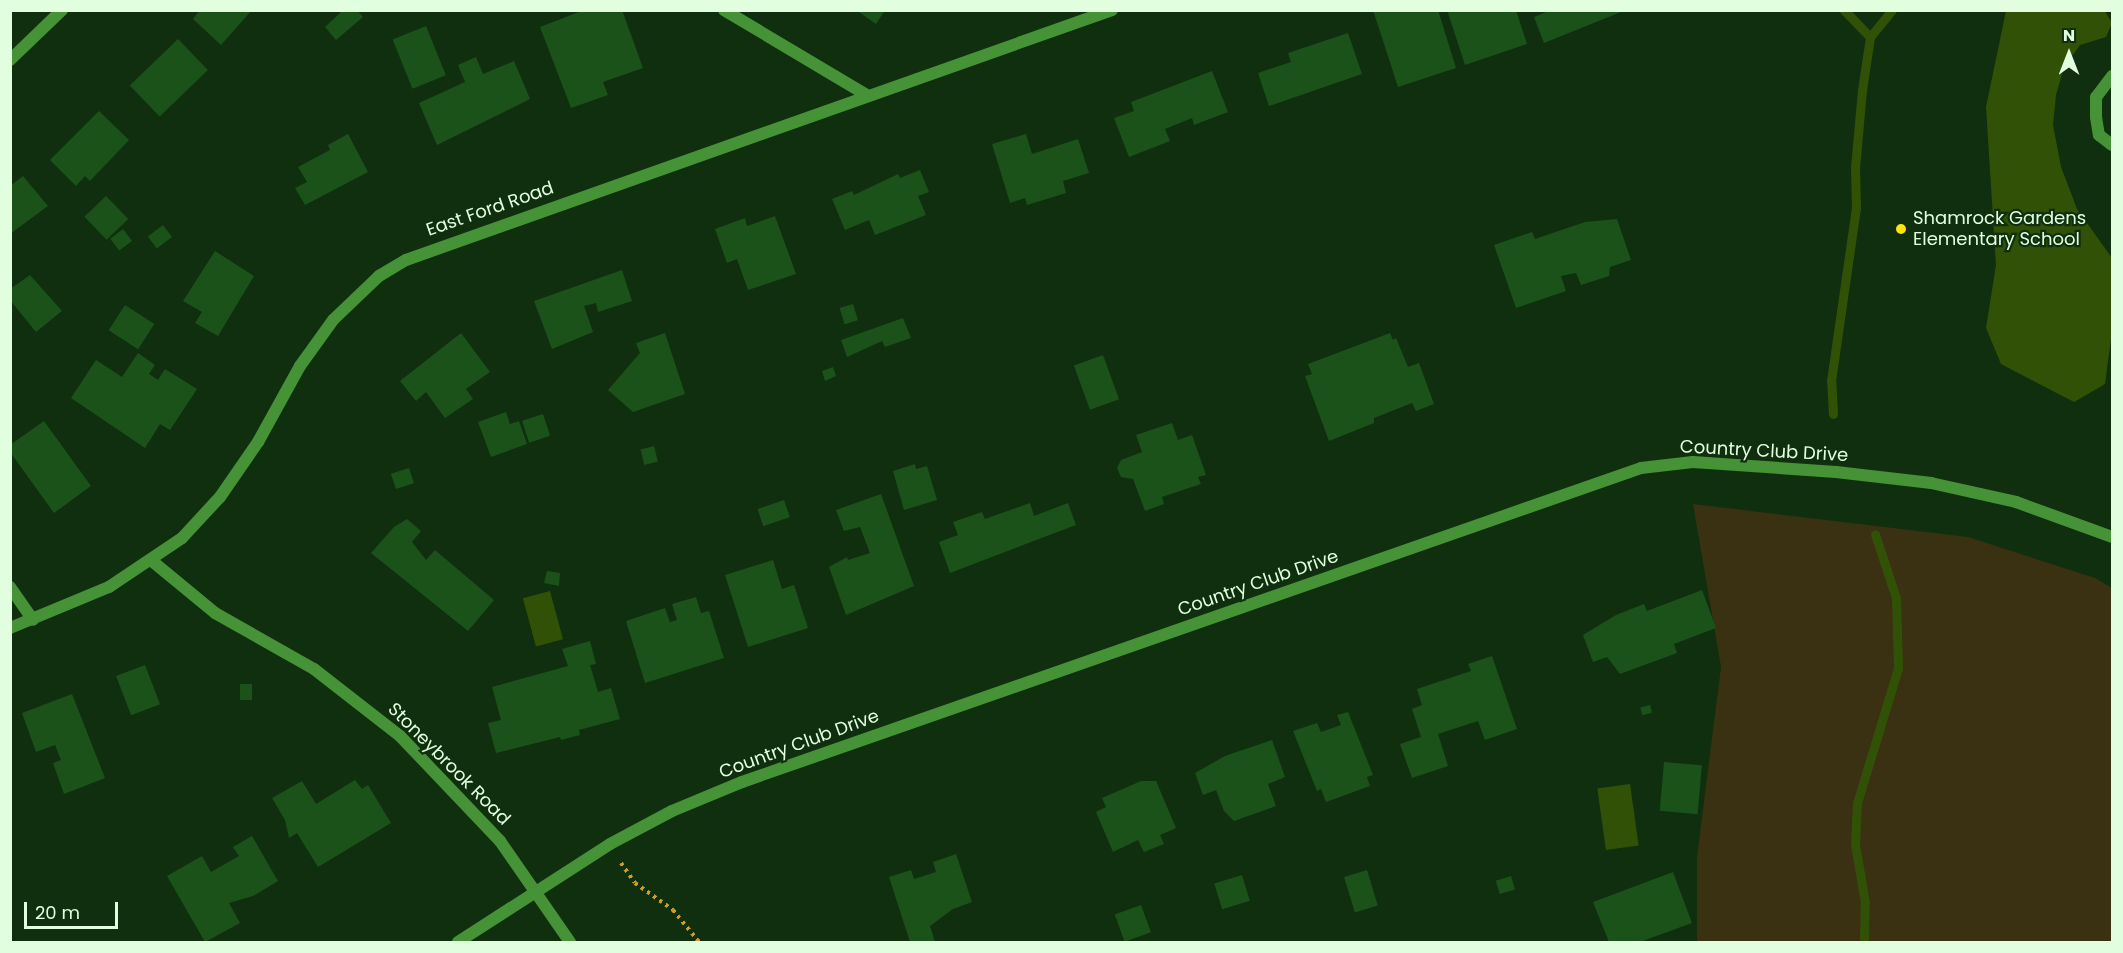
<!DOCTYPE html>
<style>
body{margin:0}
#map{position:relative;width:2123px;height:953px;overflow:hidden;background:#102f0f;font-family:Poppins,sans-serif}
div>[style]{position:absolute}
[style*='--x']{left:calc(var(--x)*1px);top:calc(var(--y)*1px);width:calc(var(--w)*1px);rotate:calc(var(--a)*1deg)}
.green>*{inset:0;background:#3a3012}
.water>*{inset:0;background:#315206;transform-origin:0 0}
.stream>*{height:9px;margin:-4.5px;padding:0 4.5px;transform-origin:4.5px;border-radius:4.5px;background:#315206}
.building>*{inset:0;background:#1a521a;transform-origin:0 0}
.path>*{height:4px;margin-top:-2px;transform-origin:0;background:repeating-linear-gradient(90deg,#cc9f25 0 3px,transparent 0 7.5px)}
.lane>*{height:12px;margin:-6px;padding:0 6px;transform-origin:6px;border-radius:6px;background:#469236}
.street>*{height:12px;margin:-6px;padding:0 6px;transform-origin:6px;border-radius:6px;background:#469236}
.dots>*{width:16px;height:16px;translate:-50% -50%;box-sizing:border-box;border:3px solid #102f0f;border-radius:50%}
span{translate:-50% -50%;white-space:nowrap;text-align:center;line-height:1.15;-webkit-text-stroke:4.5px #102f0f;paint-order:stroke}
.street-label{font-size:18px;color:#e1ffde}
.poi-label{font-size:18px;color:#e1ffde}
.left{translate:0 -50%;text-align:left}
.frame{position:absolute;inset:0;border:12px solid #e1ffde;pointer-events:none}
.north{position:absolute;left:2039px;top:24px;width:60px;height:60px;-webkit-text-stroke:4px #102f0f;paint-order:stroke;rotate:0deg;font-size:16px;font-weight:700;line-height:24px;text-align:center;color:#e1ffde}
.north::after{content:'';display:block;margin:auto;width:21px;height:27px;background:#e1ffde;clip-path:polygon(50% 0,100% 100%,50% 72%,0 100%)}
.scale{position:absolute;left:24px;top:902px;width:94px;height:27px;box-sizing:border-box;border:3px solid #e1ffde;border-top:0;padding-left:8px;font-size:18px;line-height:21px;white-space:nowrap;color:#e1ffde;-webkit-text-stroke:4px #102f0f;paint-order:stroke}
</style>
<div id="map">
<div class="green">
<i style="clip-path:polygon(1693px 504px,1968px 537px,2095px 578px,2112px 588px,2112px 942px,1697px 942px,1697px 857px,1721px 667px)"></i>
</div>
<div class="water">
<i style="clip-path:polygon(2006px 11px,2105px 11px,2112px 23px,2106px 37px,2080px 45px,2064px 67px,2056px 95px,2053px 125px,2061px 167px,2077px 209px,2112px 258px,2112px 331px,2105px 384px,2074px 402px,2001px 364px,1986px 328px,1996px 265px,1986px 107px)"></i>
<i style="left:550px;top:591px;width:50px;height:28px;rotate:75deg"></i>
<i style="left:1630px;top:784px;width:62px;height:33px;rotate:82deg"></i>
</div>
<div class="stream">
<i style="--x:1844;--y:10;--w:37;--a:46"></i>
<i style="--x:1833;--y:414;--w:33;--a:-93"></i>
<i style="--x:1831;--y:381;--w:175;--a:-81.8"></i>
<i style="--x:1856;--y:208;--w:40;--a:-91.4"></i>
<i style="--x:1855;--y:168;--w:78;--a:-84.9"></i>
<i style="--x:1862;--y:90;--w:54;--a:-81.4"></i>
<i style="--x:1870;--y:37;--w:35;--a:-51"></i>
<i style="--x:1864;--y:942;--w:39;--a:-89"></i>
<i style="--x:1865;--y:903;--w:60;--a:-99.6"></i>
<i style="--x:1855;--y:844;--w:41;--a:-87.2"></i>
<i style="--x:1857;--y:803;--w:141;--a:-73.1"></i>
<i style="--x:1898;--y:668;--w:70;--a:-91.6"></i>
<i style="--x:1896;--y:598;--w:67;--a:-108.2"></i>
</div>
<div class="building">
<i style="clip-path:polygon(200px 10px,252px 10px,221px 45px,193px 19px)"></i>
<i style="clip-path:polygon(343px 10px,357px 10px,363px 17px,336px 40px,325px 27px)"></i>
<i style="clip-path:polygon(584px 10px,622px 10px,643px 68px,603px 82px,608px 95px,571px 108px,540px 27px)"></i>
<i style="clip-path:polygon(856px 10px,885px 10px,876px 24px)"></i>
<i style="clip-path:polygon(1373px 10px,1438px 10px,1456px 68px,1398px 87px)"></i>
<i style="clip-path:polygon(1447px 10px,1516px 10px,1527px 44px,1465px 65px)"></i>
<i style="clip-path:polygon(1551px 10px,1621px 10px,1621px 12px,1544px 43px,1534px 17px)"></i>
<i style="left:426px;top:26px;width:53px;height:36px;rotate:68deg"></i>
<i style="clip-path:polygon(1348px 33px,1362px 74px,1269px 106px,1258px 73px,1291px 62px,1288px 53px)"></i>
<i style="left:178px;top:39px;width:43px;height:67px;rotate:46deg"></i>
<i style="clip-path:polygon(476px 57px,483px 74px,514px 61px,530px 99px,437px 145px,419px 103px,465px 82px,458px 65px)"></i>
<i style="clip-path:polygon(1212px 71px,1228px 112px,1194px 125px,1192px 118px,1165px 129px,1170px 141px,1129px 157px,1114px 118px,1134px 111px,1131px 102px)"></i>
<i style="clip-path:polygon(99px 111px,129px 140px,90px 181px,85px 176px,76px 186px,50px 160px)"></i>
<i style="clip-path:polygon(348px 134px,368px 172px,305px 205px,295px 188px,307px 182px,298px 167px,330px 150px,328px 145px)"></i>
<i style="clip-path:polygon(1026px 134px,1032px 154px,1078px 139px,1089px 173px,1063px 181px,1066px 193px,1027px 205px,1025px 198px,1010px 203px,992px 144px)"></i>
<i style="clip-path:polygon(920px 170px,929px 192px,918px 196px,926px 215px,875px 235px,869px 220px,845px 230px,832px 199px,852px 191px,854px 195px,898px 174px,900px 178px)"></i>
<i style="clip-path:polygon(23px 176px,48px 206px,10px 234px,10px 186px)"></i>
<i style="left:106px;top:196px;width:32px;height:30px;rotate:46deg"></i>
<i style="clip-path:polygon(775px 216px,796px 274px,748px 290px,737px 259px,727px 263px,715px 229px,745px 218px,747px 226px)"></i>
<i style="clip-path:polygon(1617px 219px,1631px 260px,1610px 267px,1609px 276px,1581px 285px,1576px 273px,1561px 276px,1566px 291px,1516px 308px,1494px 245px,1532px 232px,1535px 239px,1585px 222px)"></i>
<i style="left:163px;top:225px;width:15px;height:19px;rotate:53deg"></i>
<i style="left:123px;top:229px;width:15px;height:16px;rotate:53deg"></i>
<i style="clip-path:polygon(215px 251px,254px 276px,218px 336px,195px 323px,202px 312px,183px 301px)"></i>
<i style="clip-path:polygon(622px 270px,632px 301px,598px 312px,596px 303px,584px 306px,593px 332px,552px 349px,534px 301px)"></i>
<i style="clip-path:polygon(30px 275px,62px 311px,36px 332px,10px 300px,10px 289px)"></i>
<i style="left:853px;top:304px;width:17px;height:14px;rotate:73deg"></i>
<i style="left:125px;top:305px;width:35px;height:30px;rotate:33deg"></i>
<i style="clip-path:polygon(903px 318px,911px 338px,885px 347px,882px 341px,847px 357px,841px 340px)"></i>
<i style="clip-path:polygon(461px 333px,490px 372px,466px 389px,473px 399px,445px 418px,426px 392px,416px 401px,400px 381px)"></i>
<i style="clip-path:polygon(665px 333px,685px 394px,633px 412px,608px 390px,640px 353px,636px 343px)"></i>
<i style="clip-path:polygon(1390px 333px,1393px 340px,1396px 338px,1408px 367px,1419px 363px,1434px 404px,1416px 411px,1412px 403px,1374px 418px,1374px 423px,1329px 441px,1305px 376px,1312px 374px,1308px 364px)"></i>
<i style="clip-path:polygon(138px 353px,155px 365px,149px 374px,158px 380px,165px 369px,197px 389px,170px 430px,160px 424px,145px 448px,71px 398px,96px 360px,122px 377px)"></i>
<i style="left:1103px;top:355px;width:47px;height:31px;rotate:70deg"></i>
<i style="clip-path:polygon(833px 367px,836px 376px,825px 381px,822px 371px)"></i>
<i style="clip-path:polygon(506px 412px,510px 424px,519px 421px,527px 444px,491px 457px,478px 422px)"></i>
<i style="left:543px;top:414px;width:23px;height:22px;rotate:72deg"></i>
<i style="clip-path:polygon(44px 421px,91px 486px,54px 513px,10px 452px,10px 445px)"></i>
<i style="clip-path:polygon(1172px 423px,1178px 440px,1192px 435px,1206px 475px,1198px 477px,1201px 484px,1162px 497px,1164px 504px,1145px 511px,1133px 479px,1121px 477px,1117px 468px,1121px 460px,1142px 452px,1136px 435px)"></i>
<i style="left:654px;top:446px;width:16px;height:14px;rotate:76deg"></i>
<i style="clip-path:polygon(915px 464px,916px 469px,927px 466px,937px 500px,904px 510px,893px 471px)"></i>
<i style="left:409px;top:468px;width:16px;height:19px;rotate:72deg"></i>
<i style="clip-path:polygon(881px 494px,914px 586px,846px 615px,829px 567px,847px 557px,848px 560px,870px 553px,860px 527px,844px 531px,836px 510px)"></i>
<i style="left:784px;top:500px;width:18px;height:28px;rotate:71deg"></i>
<i style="clip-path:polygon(1030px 503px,1034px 516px,1068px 503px,1076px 525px,950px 573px,939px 542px,958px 535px,953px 522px,982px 512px,985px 519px)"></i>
<i style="clip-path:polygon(407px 519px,421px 531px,412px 542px,426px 560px,435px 550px,494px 600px,468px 631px,371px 553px,394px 527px)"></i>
<i style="clip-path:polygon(773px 560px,782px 589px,794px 585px,808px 628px,748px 647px,725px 575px)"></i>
<i style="clip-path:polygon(547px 571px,560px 573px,559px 586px,544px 583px)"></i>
<i style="clip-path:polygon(1702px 590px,1716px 628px,1674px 644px,1677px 653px,1620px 674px,1607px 657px,1593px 662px,1583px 635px,1616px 615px,1644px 604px,1647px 611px)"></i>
<i style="clip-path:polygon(696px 597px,701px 613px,709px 611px,724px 658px,645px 683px,626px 621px,665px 608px,670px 622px,677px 620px,672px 604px)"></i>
<i style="clip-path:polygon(590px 641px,596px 664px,590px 665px,598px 692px,611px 688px,620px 719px,579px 730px,580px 735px,561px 740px,560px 737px,496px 753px,488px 723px,501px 720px,492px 687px,568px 666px,562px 649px)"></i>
<i style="clip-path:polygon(1492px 656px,1517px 729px,1485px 740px,1478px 721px,1438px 734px,1448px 766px,1412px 778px,1400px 744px,1421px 737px,1412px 709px,1422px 705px,1417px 689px,1471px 671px,1468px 664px)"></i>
<i style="left:145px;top:665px;width:42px;height:31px;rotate:69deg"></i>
<i style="left:240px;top:684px;width:12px;height:16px"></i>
<i style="clip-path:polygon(72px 694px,105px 778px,64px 794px,53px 763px,61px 760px,55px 745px,36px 752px,22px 713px)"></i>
<i style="left:1650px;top:705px;width:8px;height:10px;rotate:76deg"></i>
<i style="clip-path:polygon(1348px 712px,1373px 775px,1367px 777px,1370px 786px,1326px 802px,1321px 789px,1317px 791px,1293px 731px,1317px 723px,1321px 732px,1341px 725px,1337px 715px)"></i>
<i style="clip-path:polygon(1272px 740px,1285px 777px,1268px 784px,1276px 806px,1234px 821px,1224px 811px,1216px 790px,1203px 795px,1195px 773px,1225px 756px)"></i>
<i style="left:1664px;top:762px;width:38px;height:49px;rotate:5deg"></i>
<i style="clip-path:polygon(355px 780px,362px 789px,368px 785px,391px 823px,318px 867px,297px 833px,289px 838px,285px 820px,272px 798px,302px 781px,316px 804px)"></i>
<i style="clip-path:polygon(1141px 781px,1156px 781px,1176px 828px,1160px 835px,1164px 844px,1144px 852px,1138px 840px,1113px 852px,1096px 812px,1106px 807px,1102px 798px)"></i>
<i style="clip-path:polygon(252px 836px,278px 881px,253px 896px,229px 903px,240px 923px,205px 942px,167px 876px,202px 856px,211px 872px,239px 856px,233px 847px)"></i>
<i style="clip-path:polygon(956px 854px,972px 902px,953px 909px,930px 926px,935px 942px,910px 942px,889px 877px,911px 870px,914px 879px,936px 872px,933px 862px)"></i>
<i style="left:1367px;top:870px;width:37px;height:24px;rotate:73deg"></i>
<i style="clip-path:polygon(1673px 872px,1692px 923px,1640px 942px,1609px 942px,1593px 902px)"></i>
<i style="left:1242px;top:875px;width:27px;height:29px;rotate:73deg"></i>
<i style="left:1511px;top:876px;width:14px;height:16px;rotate:73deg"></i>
<i style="left:1141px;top:905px;width:29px;height:28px;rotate:70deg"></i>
</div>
<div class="path">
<i style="--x:621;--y:863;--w:24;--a:55"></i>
<i style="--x:635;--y:883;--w:47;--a:35.4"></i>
<i style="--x:673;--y:910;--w:41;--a:50.9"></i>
</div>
<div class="lane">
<i style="--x:2112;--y:76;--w:26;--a:127"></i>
<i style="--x:2096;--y:97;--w:20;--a:90"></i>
<i style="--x:2096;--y:117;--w:18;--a:81"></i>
<i style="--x:2099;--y:135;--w:16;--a:38"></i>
<i style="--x:10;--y:587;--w:40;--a:55.1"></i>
</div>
<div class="street">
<i style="--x:724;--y:10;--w:168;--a:30.8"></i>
<i style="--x:10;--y:60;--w:72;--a:-43.9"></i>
<i style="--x:152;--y:561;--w:82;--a:39.5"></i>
<i style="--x:215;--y:613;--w:114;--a:29.5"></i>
<i style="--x:314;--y:669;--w:109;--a:37.9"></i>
<i style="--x:400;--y:736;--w:145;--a:46.4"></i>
<i style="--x:500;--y:841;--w:123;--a:55.3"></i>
<i style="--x:10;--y:628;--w:107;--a:-22.5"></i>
<i style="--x:109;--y:587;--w:88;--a:-33.9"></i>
<i style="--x:182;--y:538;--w:56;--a:-47.2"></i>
<i style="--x:220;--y:497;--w:67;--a:-55.4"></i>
<i style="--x:258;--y:442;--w:87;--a:-61.1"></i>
<i style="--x:300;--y:366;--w:57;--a:-54.3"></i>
<i style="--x:333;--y:320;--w:64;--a:-43.7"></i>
<i style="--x:379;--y:276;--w:31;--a:-31"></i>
<i style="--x:406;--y:260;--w:749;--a:-19.5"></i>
<i style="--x:458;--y:942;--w:181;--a:-32.8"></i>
<i style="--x:610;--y:844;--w:70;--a:-28"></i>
<i style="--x:672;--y:811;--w:76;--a:-22.5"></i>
<i style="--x:742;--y:782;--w:952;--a:-19.25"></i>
<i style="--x:1641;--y:468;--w:52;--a:-6.6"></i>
<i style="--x:1693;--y:462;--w:143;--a:4"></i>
<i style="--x:1836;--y:472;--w:96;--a:6.6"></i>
<i style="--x:1931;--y:483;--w:87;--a:12.6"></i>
<i style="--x:2016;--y:502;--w:102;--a:20"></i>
</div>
<div class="dots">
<i style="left:1901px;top:229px;background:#ffe50a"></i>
</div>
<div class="street-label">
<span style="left:490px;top:209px;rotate:-19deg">East Ford Road</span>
<span style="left:1764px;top:451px;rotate:3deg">Country Club Drive</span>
<span style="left:1258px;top:583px;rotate:-19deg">Country Club Drive</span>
<span style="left:799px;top:744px;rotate:-20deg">Country Club Drive</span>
<span style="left:449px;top:764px;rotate:45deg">Stoneybrook Road</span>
</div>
<div class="poi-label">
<span class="left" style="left:1913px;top:229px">Shamrock Gardens<br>Elementary School</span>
</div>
<div class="frame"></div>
<div class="north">N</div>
<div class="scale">20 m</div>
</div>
